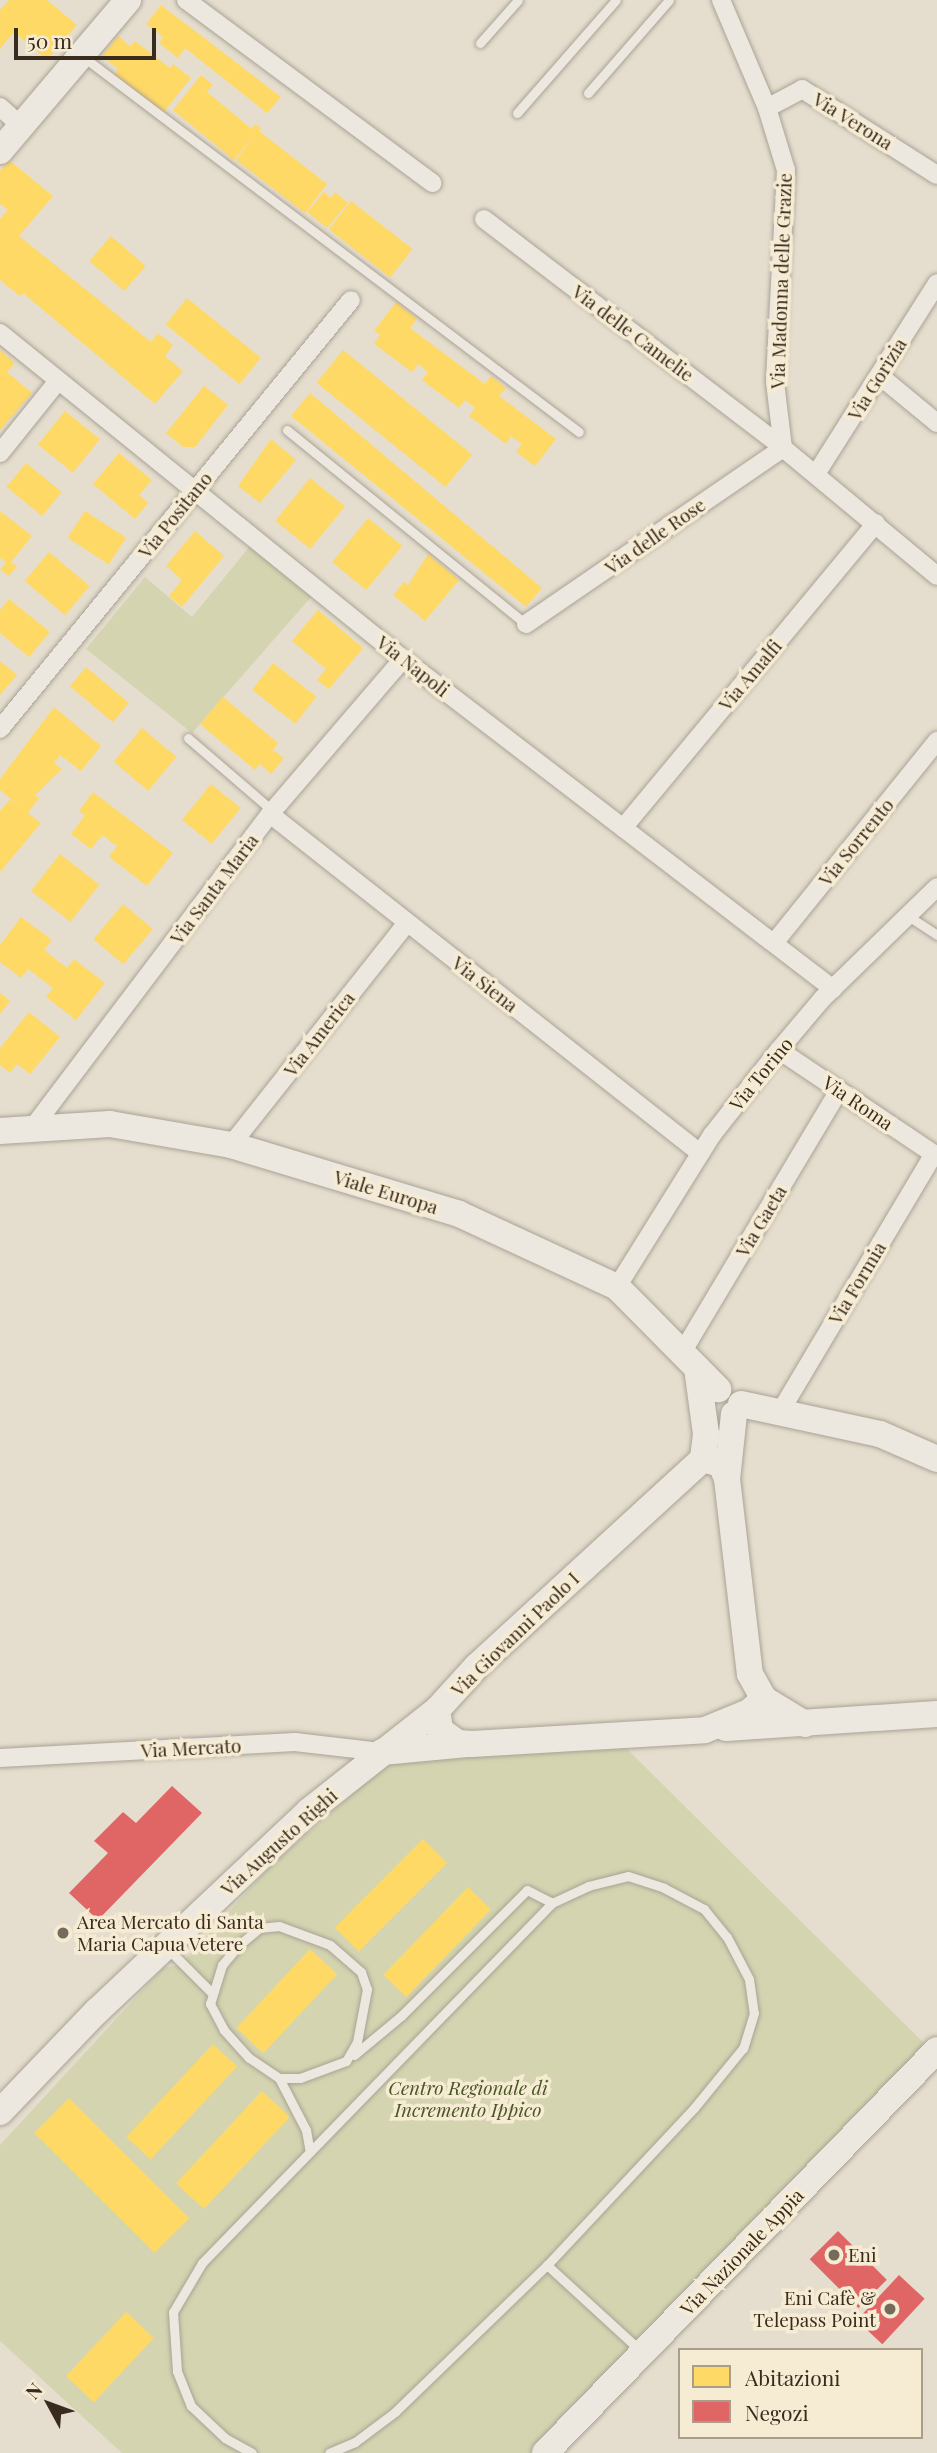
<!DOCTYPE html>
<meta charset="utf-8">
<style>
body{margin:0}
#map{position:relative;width:937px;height:2453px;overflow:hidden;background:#e5dece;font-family:"Playfair Display",serif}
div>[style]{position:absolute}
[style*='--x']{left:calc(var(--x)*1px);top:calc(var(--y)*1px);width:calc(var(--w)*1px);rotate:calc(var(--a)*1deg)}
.green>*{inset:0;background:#d4d5b0}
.homes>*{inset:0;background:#ffd966;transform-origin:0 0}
.shops>*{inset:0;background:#e06666;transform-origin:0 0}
.roads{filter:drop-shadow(0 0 2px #aaa396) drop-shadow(0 0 2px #aaa396)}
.lane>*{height:9px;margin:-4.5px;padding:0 4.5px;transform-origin:4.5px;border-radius:4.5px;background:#ede8df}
.street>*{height:18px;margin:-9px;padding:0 9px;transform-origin:9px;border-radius:9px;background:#ede8df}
.secondary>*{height:26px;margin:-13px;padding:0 13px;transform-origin:13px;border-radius:13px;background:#ede8df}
.dots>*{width:19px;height:19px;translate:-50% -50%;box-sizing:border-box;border:4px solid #f6ebd3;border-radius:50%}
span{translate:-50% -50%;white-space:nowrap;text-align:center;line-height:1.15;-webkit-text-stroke:7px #f6ebd3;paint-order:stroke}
.street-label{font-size:19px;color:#392b1e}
.poi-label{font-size:19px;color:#392b1e}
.left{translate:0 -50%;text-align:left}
.right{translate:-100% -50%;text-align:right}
.park-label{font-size:19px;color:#4a5625;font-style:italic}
.legend{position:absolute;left:678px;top:2348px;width:245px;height:91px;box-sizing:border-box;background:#f6ebd3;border:2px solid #aa9e8b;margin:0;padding:9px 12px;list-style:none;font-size:21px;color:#392b1e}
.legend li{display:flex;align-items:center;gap:14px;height:35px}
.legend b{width:35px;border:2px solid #aa9e8b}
.north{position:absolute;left:14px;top:2369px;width:70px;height:70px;-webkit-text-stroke:5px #f6ebd3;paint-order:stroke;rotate:311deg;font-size:19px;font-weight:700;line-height:28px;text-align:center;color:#392b1e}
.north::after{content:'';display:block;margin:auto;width:24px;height:32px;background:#392b1e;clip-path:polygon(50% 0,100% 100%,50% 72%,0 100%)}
.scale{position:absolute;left:14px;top:28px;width:142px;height:32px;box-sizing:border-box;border:4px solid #392b1e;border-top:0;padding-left:9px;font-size:21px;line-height:24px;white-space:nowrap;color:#392b1e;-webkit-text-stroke:5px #f6ebd3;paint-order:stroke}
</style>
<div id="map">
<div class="green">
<i style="clip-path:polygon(250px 546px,312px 596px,192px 733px,86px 649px,145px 577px,192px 617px)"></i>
<i style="clip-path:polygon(625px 1747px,934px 2053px,545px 2453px,122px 2453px,0 2341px,0 2145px,164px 1967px,179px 1966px,267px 1870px,394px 1757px)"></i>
</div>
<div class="homes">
<i style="clip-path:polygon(9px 0,47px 0,77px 25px,47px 60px,14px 32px,0 49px,0 10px)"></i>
<i style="clip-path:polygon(161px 5px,281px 97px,267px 113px,185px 48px,178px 58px,159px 43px,163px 37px,146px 24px)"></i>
<i style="clip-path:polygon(118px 36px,130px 46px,135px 41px,170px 68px,173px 64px,191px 78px,163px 113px,114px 74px,118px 69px,102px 56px)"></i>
<i style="clip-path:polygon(201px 75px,213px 85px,207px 92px,252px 129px,255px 124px,261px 128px,259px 131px,327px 184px,305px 213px,236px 160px,255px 134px,234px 160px,173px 110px)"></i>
<i style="clip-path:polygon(9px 160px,53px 196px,19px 236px,151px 342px,158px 333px,173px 345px,165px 356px,183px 371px,155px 404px,23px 293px,20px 296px,0 280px,0 219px,8px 210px,0 204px,0 171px)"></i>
<i style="clip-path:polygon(324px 192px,331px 198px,335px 192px,348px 203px,327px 228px,307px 212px)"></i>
<i style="left:351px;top:201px;width:78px;height:36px;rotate:38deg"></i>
<i style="left:111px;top:236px;width:46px;height:33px;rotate:41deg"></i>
<i style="left:187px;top:298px;width:95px;height:34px;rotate:39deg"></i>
<i style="clip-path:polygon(396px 302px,417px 319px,410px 328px,485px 384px,491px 376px,506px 388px,499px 396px,556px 439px,535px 466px,516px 452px,522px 444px,511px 436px,506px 444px,469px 416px,475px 408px,465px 400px,459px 408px,422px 380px,428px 372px,418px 364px,412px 372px,374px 344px,380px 335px,374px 331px)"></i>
<i style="clip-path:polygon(0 350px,15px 363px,7px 372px,32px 393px,0 430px)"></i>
<i style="left:343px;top:350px;width:166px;height:42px;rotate:39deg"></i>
<i style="clip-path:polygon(204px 386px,228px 405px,195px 447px,183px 447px,166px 433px)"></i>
<i style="clip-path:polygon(310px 393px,542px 588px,526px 607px,291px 416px)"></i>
<i style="left:65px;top:411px;width:45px;height:43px;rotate:39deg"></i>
<i style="clip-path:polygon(271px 439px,296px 460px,260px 503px,238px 486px)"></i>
<i style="clip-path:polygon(119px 453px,152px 480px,139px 495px,148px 503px,135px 519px,93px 484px)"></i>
<i style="left:26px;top:463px;width:46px;height:31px;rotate:39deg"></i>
<i style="left:310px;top:478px;width:45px;height:55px;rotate:39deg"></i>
<i style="clip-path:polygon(0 511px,32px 536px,11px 562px,17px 566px,9px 576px,0 569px,6px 563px,0 558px)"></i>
<i style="left:85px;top:511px;width:49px;height:32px;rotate:33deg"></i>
<i style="left:368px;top:518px;width:44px;height:57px;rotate:39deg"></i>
<i style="clip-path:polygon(195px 531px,224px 556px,182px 607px,169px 596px,182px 580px,166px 566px)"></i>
<i style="left:49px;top:552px;width:53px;height:38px;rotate:40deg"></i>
<i style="clip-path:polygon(428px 554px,459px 580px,425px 621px,393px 595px,404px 582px,408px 585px)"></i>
<i style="clip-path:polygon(9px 599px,50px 632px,29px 657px,0 633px,0 610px)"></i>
<i style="clip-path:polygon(318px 610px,363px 648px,329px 689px,317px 680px,326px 669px,292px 641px)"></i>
<i style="clip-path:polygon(0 661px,17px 675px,0 695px)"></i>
<i style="left:273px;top:663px;width:55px;height:34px;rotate:38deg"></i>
<i style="left:86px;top:667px;width:56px;height:25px;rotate:40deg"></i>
<i style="clip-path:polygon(223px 697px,278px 743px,273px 750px,284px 758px,271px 774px,260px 764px,255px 770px,200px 724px)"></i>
<i style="clip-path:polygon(54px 707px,101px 746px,81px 771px,60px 755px,54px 763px,62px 769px,35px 795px,39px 798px,28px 813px,41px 823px,0 872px,0 811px,10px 799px,21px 807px,0 790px,0 779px)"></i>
<i style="left:142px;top:728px;width:45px;height:44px;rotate:40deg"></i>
<i style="left:211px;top:784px;width:38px;height:46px;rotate:39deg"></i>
<i style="clip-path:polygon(93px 792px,173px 853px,147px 886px,109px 857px,117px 846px,102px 835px,91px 849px,71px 834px,85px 815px,79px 811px)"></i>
<i style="left:60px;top:854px;width:50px;height:47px;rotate:38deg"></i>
<i style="left:123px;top:904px;width:39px;height:46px;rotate:40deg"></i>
<i style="clip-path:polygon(21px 917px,52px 940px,44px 950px,67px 968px,74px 959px,105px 983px,76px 1020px,46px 997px,53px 988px,28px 969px,21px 978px,0 962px,0 945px)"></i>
<i style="clip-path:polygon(0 993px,10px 1001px,0 1014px)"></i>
<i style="clip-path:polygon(29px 1012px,60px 1037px,30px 1074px,17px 1064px,10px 1073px,0 1065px,0 1048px)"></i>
<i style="left:423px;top:1839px;width:34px;height:125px;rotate:45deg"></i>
<i style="left:468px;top:1887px;width:32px;height:122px;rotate:44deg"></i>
<i style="left:310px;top:1949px;width:37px;height:108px;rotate:43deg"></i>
<i style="left:213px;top:2044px;width:33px;height:127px;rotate:43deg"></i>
<i style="left:262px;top:2091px;width:38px;height:126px;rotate:43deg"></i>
<i style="left:69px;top:2098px;width:170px;height:49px;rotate:45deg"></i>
<i style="left:126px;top:2312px;width:38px;height:88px;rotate:43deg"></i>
</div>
<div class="shops">
<i style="clip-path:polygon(172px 1786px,202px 1813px,98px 1920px,69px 1893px,108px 1853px,94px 1841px,123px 1812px,136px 1823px)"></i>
<i style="left:838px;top:2231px;width:69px;height:40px;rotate:45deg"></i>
<i style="left:899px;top:2275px;width:35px;height:62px;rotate:43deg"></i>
</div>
<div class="roads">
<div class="lane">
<i style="--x:480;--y:43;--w:57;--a:-48.5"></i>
<i style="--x:82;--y:56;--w:623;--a:37.11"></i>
<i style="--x:588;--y:93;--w:123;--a:-48.9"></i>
<i style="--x:517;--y:113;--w:150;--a:-48.8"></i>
<i style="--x:287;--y:430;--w:308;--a:39.1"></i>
<i style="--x:188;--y:738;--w:112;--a:40.7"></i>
<i style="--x:908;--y:916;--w:35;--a:33"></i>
<i style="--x:279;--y:1926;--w:54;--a:20.4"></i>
<i style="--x:330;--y:1945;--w:41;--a:41.1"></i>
<i style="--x:361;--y:1972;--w:18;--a:71"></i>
<i style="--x:367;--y:1989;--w:54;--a:100.7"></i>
<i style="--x:357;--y:2042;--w:22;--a:120"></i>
<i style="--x:346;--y:2061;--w:49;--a:159.7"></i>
<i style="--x:300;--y:2078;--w:21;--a:180"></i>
<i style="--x:279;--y:2078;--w:36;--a:-146"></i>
<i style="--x:249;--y:2058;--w:38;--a:-132"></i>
<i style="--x:224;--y:2030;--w:30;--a:-118"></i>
<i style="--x:210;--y:2004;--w:41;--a:-72.9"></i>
<i style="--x:222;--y:1965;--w:26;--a:-50"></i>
<i style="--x:239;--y:1945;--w:26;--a:-40"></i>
<i style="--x:259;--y:1928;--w:20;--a:-6"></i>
<i style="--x:166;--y:1947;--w:65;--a:45"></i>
<i style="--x:354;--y:2055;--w:61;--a:-39.7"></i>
<i style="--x:401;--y:2016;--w:178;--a:-45"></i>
<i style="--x:527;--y:1890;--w:28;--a:27"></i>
<i style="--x:279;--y:2078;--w:59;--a:62.6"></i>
<i style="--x:306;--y:2130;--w:22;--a:80"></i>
<i style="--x:547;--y:2265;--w:127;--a:42.5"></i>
<i style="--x:252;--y:2453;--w:31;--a:-151"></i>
<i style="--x:225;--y:2438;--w:47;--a:-136.7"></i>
<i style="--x:191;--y:2406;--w:38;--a:-112"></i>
<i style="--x:177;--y:2371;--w:59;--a:-93.9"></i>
<i style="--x:173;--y:2312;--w:57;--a:-59.4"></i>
<i style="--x:202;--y:2263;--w:502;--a:-45.81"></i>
<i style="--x:552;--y:1903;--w:40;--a:-25"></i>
<i style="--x:588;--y:1886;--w:41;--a:-14"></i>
<i style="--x:628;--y:1876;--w:38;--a:18"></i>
<i style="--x:664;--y:1888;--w:45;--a:27.7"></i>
<i style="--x:704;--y:1909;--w:36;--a:51"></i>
<i style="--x:727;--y:1937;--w:47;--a:62.4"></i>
<i style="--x:749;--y:1979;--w:34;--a:82"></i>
<i style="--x:754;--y:2013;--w:37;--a:107"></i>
<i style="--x:743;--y:2048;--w:77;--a:129.2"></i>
<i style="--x:694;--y:2108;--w:215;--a:133.1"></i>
<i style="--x:547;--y:2265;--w:211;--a:136"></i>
<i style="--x:395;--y:2412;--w:50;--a:143.1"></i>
<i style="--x:355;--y:2442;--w:28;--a:157"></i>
</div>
<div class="street">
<i style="--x:186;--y:0;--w:307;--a:36.6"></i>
<i style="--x:721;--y:0;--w:117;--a:66.9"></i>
<i style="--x:767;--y:108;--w:65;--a:73"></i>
<i style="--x:786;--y:170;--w:212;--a:93"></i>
<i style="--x:775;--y:382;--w:66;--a:83.1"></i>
<i style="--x:0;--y:107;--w:28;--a:42"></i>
<i style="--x:767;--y:108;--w:40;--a:-28"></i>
<i style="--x:802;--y:89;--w:160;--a:32.5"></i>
<i style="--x:484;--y:219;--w:377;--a:37.4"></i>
<i style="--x:783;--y:448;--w:200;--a:39.7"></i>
<i style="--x:0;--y:333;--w:518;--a:38.97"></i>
<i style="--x:403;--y:659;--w:542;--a:37.5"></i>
<i style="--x:880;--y:376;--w:74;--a:39.5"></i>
<i style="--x:0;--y:453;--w:91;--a:-51.2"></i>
<i style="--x:816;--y:474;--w:226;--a:-57.6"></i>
<i style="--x:526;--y:624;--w:311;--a:-34.4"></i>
<i style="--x:0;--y:729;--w:554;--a:-50.71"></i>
<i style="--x:270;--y:814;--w:548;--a:38.25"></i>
<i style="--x:623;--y:828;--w:396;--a:-50.3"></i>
<i style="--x:774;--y:943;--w:260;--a:-51.1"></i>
<i style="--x:779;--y:1050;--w:190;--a:33.9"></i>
<i style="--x:34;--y:1126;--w:391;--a:-52.9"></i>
<i style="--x:270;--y:814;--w:204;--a:-49.4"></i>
<i style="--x:231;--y:1145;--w:283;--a:-51.6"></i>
<i style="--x:617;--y:1287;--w:179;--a:-58"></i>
<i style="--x:712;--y:1135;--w:108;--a:-51.8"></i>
<i style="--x:779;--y:1050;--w:68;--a:-49.8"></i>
<i style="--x:823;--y:998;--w:159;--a:-44.2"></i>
<i style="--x:683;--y:1351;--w:304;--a:-59.1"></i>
<i style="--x:780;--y:1412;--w:300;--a:-59.2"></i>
<i style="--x:0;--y:1758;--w:295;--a:-3.1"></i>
<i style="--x:295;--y:1742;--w:88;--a:6.6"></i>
</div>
<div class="secondary">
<i style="--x:0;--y:151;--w:198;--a:-49.7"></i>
<i style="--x:0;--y:1131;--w:110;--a:-3.6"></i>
<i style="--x:110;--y:1124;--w:123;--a:9.8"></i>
<i style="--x:231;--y:1145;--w:238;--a:16.8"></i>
<i style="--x:459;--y:1214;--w:174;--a:24.8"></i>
<i style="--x:617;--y:1287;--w:144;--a:45.3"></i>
<i style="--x:697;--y:1368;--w:67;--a:82.2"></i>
<i style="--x:706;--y:1434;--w:25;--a:97"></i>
<i style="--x:741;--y:1404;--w:142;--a:12.2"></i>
<i style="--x:880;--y:1434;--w:62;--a:23.7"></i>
<i style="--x:734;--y:1414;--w:65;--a:96.1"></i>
<i style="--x:727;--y:1479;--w:196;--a:83.3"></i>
<i style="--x:750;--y:1674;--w:29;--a:61"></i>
<i style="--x:764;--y:1699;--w:48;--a:31.4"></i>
<i style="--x:437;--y:1710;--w:20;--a:81"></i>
<i style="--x:440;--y:1730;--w:22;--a:36"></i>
<i style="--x:458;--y:1743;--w:14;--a:4"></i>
<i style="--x:472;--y:1744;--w:233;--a:-3.4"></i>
<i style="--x:705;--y:1730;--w:48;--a:-22.2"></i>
<i style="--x:749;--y:1712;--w:20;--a:-41"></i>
<i style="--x:726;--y:1728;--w:211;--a:-3.8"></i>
<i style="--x:382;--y:1752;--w:85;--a:-5.4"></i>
<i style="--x:0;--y:2112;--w:140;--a:-46.2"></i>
<i style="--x:97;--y:2011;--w:291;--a:-43.3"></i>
<i style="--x:309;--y:1811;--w:163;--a:-38.3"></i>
<i style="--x:437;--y:1710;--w:59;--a:-47.7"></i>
<i style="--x:477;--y:1666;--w:306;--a:-42.5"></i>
<i style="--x:703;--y:1459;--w:19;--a:16"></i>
<i style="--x:721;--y:1464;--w:16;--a:68"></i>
<i style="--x:545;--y:2453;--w:562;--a:-45.79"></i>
</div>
</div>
<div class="dots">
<i style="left:63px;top:1933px;background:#756a5c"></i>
<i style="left:834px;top:2255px;background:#756a5c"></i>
<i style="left:890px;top:2309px;background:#756a5c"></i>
</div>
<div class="street-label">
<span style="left:853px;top:121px;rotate:32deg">Via Verona</span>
<span style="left:781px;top:281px;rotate:-88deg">Via Madonna delle Grazie</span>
<span style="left:633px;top:333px;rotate:37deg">Via delle Camelie</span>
<span style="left:877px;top:379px;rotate:-58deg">Via Gorizia</span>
<span style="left:175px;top:515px;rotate:-51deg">Via Positano</span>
<span style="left:655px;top:536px;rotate:-35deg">Via delle Rose</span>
<span style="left:413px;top:666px;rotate:38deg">Via Napoli</span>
<span style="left:750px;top:675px;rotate:-50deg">Via Amalfi</span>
<span style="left:856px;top:842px;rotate:-51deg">Via Sorrento</span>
<span style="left:214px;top:889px;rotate:-53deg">Via Santa Maria</span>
<span style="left:485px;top:984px;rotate:38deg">Via Siena</span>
<span style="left:319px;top:1034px;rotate:-52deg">Via America</span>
<span style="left:761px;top:1074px;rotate:-51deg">Via Torino</span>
<span style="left:858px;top:1103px;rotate:34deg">Via Roma</span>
<span style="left:386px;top:1192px;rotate:17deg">Viale Europa</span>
<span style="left:761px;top:1221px;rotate:-59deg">Via Gaeta</span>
<span style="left:857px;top:1283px;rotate:-59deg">Via Formia</span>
<span style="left:515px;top:1634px;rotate:-44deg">Via Giovanni Paolo I</span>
<span style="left:191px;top:1748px;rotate:-3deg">Via Mercato</span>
<span style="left:279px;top:1842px;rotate:-42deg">Via Augusto Righi</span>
<span style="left:742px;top:2252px;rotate:-46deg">Via Nazionale Appia</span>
</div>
<div class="poi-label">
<span class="left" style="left:77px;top:1933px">Area Mercato di Santa<br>Maria Capua Vetere</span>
<span class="left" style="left:848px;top:2255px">Eni</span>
<span class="right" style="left:876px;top:2309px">Eni Cafè &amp;<br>Telepass Point</span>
</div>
<div class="park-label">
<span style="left:468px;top:2099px">Centro Regionale di<br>Incremento Ippico</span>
</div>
<ul class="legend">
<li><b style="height:19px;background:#ffd966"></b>Abitazioni</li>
<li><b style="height:19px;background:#e06666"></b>Negozi</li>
</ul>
<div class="north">N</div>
<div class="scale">50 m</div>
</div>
